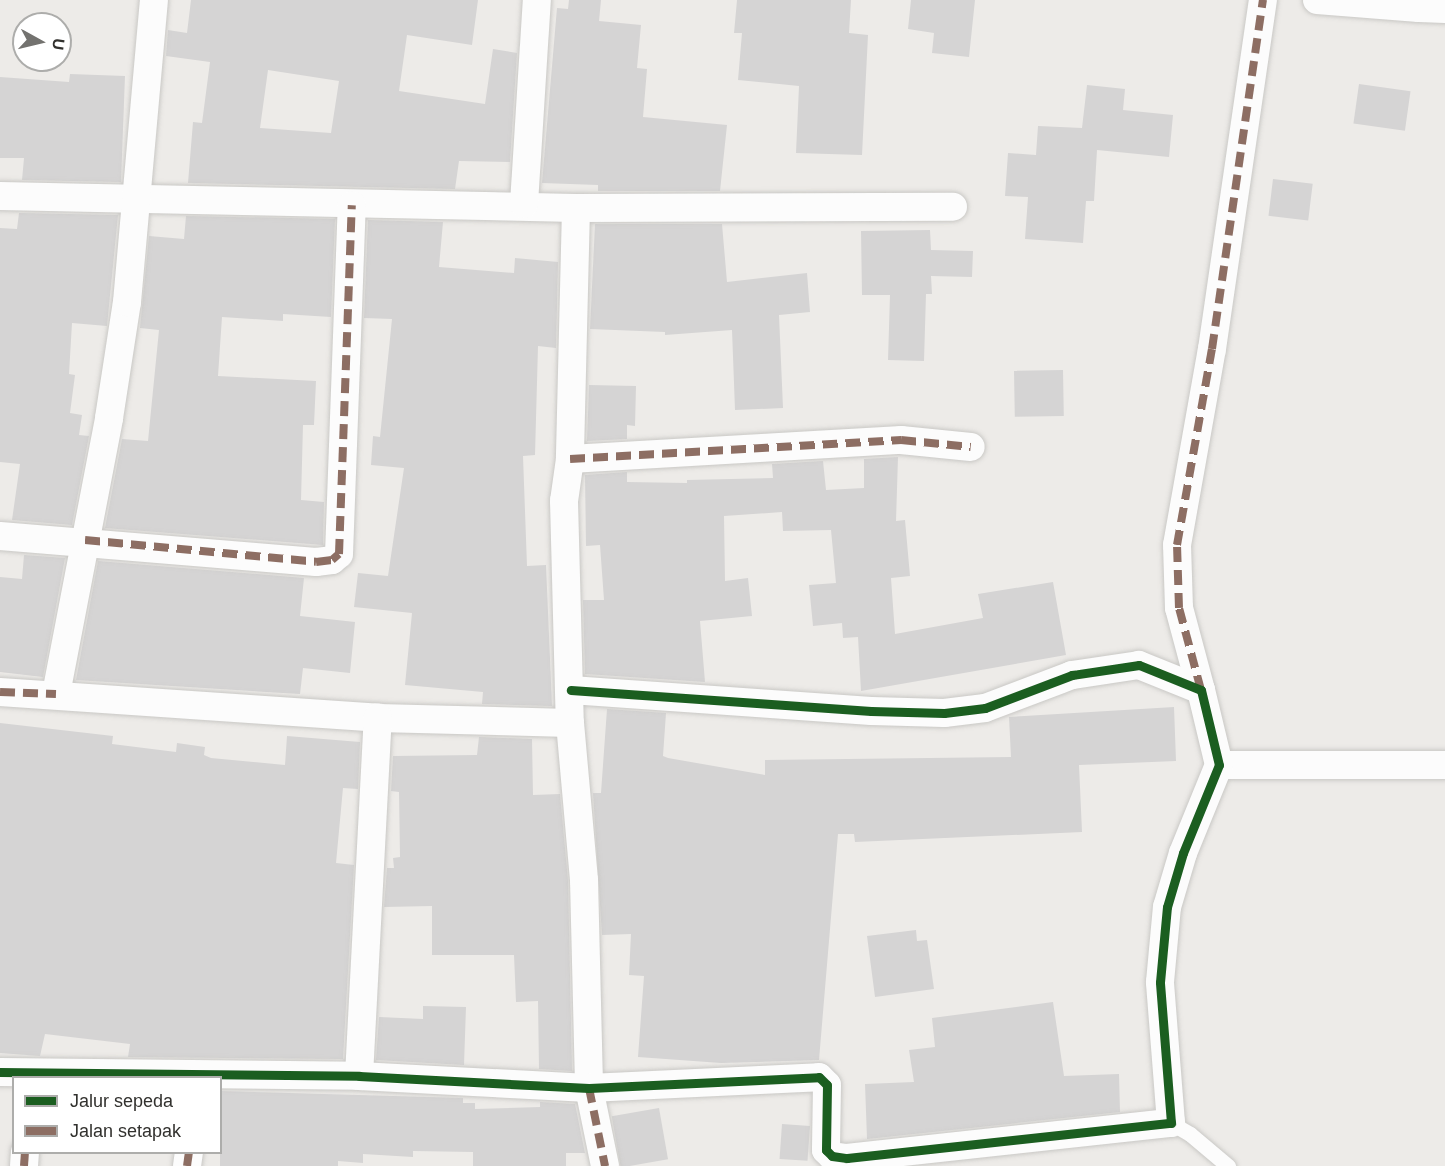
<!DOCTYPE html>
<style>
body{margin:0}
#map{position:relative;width:1445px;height:1166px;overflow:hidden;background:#edebe8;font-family:Arial,sans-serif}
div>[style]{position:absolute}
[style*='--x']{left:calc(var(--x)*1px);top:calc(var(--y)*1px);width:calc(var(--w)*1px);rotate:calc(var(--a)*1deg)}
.building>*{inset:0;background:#d5d4d4;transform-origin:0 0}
.roads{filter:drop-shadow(0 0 2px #c9c8c5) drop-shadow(0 0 2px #c9c8c5)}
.service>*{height:15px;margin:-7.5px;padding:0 7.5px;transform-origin:7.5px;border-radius:7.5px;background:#fcfcfc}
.minor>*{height:28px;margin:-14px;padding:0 14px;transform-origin:14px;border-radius:14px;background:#fcfcfc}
.quiet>*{height:8px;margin-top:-4px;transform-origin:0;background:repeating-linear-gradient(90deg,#8d6e63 0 15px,transparent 0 23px)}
.cycleway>*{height:9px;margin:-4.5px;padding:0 4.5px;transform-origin:4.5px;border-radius:4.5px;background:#1b5e20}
span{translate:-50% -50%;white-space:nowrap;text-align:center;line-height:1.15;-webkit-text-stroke:5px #fff;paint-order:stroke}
.legend{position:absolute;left:12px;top:1076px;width:210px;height:78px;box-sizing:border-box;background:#fff;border:2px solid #adadab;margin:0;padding:8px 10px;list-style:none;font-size:18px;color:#32312e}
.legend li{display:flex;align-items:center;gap:12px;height:30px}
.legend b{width:30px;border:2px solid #adadab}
.north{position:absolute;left:12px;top:12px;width:60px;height:60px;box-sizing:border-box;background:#fff;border:2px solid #adadab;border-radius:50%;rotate:98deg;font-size:16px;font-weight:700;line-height:24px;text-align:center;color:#32312e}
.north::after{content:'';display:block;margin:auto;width:21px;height:27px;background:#73726f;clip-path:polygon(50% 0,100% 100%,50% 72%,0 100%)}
</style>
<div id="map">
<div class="building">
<i style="clip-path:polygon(evenodd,191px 0,478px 0,472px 45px,407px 35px,399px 91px,485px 104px,493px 49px,517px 53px,510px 162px,459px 161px,455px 189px,188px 183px,193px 122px,202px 123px,210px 62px,166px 56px,168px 30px,187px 33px,191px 0,268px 70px,339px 81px,331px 133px,260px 128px,268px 70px)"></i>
<i style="clip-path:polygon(569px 0,601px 0,599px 21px,641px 25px,637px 68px,647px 69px,643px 117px,727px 125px,720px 191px,598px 191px,598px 185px,542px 183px,557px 8px,568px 9px)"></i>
<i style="clip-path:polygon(737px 0,851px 0,849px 33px,868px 35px,862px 155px,796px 153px,799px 86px,738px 80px,742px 33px,734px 33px)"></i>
<i style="clip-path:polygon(911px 0,975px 0,969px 57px,932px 53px,934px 33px,908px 29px)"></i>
<i style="clip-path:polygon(70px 74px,125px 76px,121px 182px,22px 180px,24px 158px,0 158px,0 77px,69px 82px)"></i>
<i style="left:1359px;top:84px;width:52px;height:40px;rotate:8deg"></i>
<i style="clip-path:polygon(1087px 85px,1125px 89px,1123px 110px,1173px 115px,1169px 157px,1097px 150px,1094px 201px,1086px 201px,1083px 243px,1025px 239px,1028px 197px,1005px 196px,1008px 153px,1036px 155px,1038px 126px,1082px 128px)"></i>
<i style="left:1273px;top:179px;width:40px;height:37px;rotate:7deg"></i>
<i style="clip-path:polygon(19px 213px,118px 215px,107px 326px,72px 323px,69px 374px,75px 375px,70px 413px,82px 415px,79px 435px,89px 436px,72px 525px,12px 520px,20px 464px,0 462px,0 228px,17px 229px)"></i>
<i style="clip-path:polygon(186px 216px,335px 219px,331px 317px,283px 314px,283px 321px,222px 317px,218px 376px,316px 381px,314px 425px,303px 425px,301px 500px,324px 502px,323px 545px,105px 528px,122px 439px,148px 441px,159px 330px,140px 328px,149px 236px,184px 239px)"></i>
<i style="clip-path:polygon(368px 220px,443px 222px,439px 267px,514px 273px,515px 258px,558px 262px,556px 348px,538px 346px,535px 455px,523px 456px,527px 566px,546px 565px,552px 706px,482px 704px,483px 692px,405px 685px,412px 613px,354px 607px,358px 573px,388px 576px,404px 468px,371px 465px,373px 436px,380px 437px,392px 319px,364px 318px)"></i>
<i style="clip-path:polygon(595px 224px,722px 224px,727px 282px,807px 273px,810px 312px,779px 315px,783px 408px,735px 410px,732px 330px,665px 335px,665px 332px,590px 329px)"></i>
<i style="clip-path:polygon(930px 230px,931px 250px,973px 251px,972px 277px,931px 276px,932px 294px,926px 294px,924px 361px,888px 360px,890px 295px,862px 295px,861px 231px)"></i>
<i style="left:1063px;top:370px;width:46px;height:49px;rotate:89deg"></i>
<i style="clip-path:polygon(589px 385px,636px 386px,635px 426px,627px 425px,627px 439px,587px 441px)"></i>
<i style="clip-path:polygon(898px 457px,896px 521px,905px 520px,910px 576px,891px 578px,895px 634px,983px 618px,978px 594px,1053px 582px,1066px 655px,861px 691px,858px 637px,843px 638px,842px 623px,813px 626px,809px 585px,836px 583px,831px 530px,783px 531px,782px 512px,724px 516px,725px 581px,748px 578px,752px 616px,700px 621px,705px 682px,585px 674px,583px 600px,604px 600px,600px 545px,586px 546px,585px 475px,627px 472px,627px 482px,687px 483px,687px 480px,773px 478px,772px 464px,823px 461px,826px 490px,864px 488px,864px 459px)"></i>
<i style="clip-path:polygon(24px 555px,65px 558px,43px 677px,0 672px,0 577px,22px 579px)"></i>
<i style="clip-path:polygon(98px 561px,304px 578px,300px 616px,355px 622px,350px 673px,303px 668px,300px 694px,76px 680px)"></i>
<i style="clip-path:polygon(1174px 707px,1176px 761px,1079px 765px,1082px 832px,855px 842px,854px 834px,838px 834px,819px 1060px,721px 1063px,638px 1057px,644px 976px,629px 975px,631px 934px,602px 935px,593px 793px,601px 793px,607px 709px,666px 713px,663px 756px,668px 758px,765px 775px,765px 760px,1011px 757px,1009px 717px)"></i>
<i style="clip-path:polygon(0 723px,113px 736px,112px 744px,176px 752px,177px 743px,205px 747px,204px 755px,211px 758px,285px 765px,287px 736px,360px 742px,358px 789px,343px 788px,336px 863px,354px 865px,343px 1059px,128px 1057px,130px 1044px,45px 1034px,40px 1056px,0 1053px)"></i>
<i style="clip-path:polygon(479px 737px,532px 739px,533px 795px,560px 794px,568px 881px,572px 1071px,539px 1069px,538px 1001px,516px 1002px,514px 955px,432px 955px,432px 906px,384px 907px,387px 868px,394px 868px,393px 858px,400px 857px,399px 792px,391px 791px,393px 756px,477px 755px)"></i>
<i style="clip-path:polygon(916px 930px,917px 941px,927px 940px,934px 989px,875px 997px,867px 936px)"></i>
<i style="clip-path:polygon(1053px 1002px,1064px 1076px,1119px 1074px,1120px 1112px,867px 1139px,865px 1084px,914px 1082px,909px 1050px,935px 1047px,932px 1018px)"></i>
<i style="clip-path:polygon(423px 1006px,466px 1007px,464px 1065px,376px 1060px,379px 1017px,423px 1019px)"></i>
<i style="clip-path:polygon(220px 1091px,463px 1098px,463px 1103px,475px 1103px,475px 1109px,540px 1107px,540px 1102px,575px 1104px,585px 1153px,566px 1153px,566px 1166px,473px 1166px,473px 1152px,413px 1151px,413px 1157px,363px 1154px,363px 1163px,338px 1161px,338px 1166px,220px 1166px)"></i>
<i style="left:659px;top:1108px;width:52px;height:48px;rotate:80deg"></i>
<i style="left:782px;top:1124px;width:28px;height:35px;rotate:4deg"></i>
</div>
<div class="roads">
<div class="service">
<i style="--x:1171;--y:1123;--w:22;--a:30"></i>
<i style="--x:1190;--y:1134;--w:50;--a:40.1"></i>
</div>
<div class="minor">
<i style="--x:1317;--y:0;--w:102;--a:4.5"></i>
<i style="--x:1419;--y:8;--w:8;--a:-83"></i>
<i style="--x:1419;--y:8;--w:26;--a:2"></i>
<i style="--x:0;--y:196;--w:576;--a:1.19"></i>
<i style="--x:576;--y:208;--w:377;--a:-0.2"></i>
<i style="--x:524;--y:204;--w:204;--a:-86.4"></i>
<i style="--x:576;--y:208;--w:251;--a:91.4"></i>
<i style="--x:570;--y:459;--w:42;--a:98.1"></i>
<i style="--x:564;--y:501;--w:222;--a:88.5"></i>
<i style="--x:570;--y:723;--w:158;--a:84.9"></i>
<i style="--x:584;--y:880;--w:208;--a:88.6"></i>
<i style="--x:589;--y:1088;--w:80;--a:78.4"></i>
<i style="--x:570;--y:459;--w:332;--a:-3.3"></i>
<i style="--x:901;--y:440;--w:70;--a:5.7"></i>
<i style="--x:0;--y:536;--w:317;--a:4.7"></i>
<i style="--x:316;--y:562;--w:16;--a:-7"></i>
<i style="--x:332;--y:560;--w:9;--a:-41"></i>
<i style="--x:339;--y:554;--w:349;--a:-87.9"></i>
<i style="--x:1201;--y:690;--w:85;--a:-105"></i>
<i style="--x:1179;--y:608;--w:63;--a:-91.8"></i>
<i style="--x:1177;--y:545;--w:199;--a:-79.9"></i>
<i style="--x:1212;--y:349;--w:353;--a:-81.7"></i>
<i style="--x:0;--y:692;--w:379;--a:3.9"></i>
<i style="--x:378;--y:718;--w:192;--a:1.5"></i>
<i style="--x:56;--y:694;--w:281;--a:-79.1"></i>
<i style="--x:109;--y:418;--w:117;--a:-81.2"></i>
<i style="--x:127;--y:302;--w:303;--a:-84.9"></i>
<i style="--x:1219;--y:765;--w:226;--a:0"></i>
<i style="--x:0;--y:1072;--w:359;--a:0.6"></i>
<i style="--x:359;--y:1076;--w:230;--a:3"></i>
<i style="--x:589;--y:1088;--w:230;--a:-2.7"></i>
<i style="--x:819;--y:1077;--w:11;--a:45"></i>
<i style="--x:827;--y:1085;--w:65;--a:90.9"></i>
<i style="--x:826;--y:1150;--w:8;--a:45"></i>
<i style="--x:832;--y:1156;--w:15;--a:8"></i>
<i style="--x:847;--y:1158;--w:326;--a:-6.2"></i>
<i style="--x:1171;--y:1123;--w:141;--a:-94.5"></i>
<i style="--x:1160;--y:982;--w:75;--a:-84.7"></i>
<i style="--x:1167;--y:907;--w:56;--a:-73.5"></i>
<i style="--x:1183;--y:853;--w:95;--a:-67.8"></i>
<i style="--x:1219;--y:765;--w:77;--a:-103.5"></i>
<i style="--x:1201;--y:690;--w:67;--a:-158"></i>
<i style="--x:1139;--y:665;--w:68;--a:171.5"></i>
<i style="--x:1072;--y:675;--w:93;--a:159.2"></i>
<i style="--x:985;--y:708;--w:41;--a:173"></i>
<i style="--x:944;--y:713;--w:73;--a:-178.4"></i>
<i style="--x:871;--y:711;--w:301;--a:-176"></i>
<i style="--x:359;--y:1076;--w:359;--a:-87"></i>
<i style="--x:24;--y:1166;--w:14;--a:-86"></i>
<i style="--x:187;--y:1166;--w:14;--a:-82"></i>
</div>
</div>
<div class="quiet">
<i style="--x:570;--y:459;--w:332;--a:-3.3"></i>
<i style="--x:901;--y:440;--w:70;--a:5.7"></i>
<i style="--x:85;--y:540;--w:232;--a:5.4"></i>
<i style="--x:316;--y:562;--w:16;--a:-7"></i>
<i style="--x:332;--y:560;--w:9;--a:-41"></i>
<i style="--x:339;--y:554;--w:349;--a:-87.9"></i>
<i style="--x:1201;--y:690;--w:85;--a:-105"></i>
<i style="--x:1179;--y:608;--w:63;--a:-91.8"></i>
<i style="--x:1177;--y:545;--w:199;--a:-79.9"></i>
<i style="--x:1212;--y:349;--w:353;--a:-81.7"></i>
<i style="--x:0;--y:692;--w:56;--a:2"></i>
<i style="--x:589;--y:1088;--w:80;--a:78.4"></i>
<i style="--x:24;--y:1166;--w:14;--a:-86"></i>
<i style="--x:187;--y:1166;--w:14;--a:-82"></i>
</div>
<div class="cycleway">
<i style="--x:0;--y:1072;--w:359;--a:0.6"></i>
<i style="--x:359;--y:1076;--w:230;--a:3"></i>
<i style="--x:589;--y:1088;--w:230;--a:-2.7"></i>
<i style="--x:819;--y:1077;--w:11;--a:45"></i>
<i style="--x:827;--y:1085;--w:65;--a:90.9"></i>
<i style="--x:826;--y:1150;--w:8;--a:45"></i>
<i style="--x:832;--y:1156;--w:15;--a:8"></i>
<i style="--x:847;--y:1158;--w:326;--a:-6.2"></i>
<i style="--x:1171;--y:1123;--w:141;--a:-94.5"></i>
<i style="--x:1160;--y:982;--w:75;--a:-84.7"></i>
<i style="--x:1167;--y:907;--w:56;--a:-73.5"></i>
<i style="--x:1183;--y:853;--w:95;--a:-67.8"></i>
<i style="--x:1219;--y:765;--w:77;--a:-103.5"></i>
<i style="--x:1201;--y:690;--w:67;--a:-158"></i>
<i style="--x:1139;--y:665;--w:68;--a:171.5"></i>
<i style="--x:1072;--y:675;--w:93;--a:159.2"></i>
<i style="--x:985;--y:708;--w:41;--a:173"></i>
<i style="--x:944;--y:713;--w:73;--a:-178.4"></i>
<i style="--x:871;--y:711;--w:301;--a:-176"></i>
</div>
<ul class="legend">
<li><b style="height:8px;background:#1b5e20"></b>Jalur sepeda</li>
<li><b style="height:8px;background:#8d6e63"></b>Jalan setapak</li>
</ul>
<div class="north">U</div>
</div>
